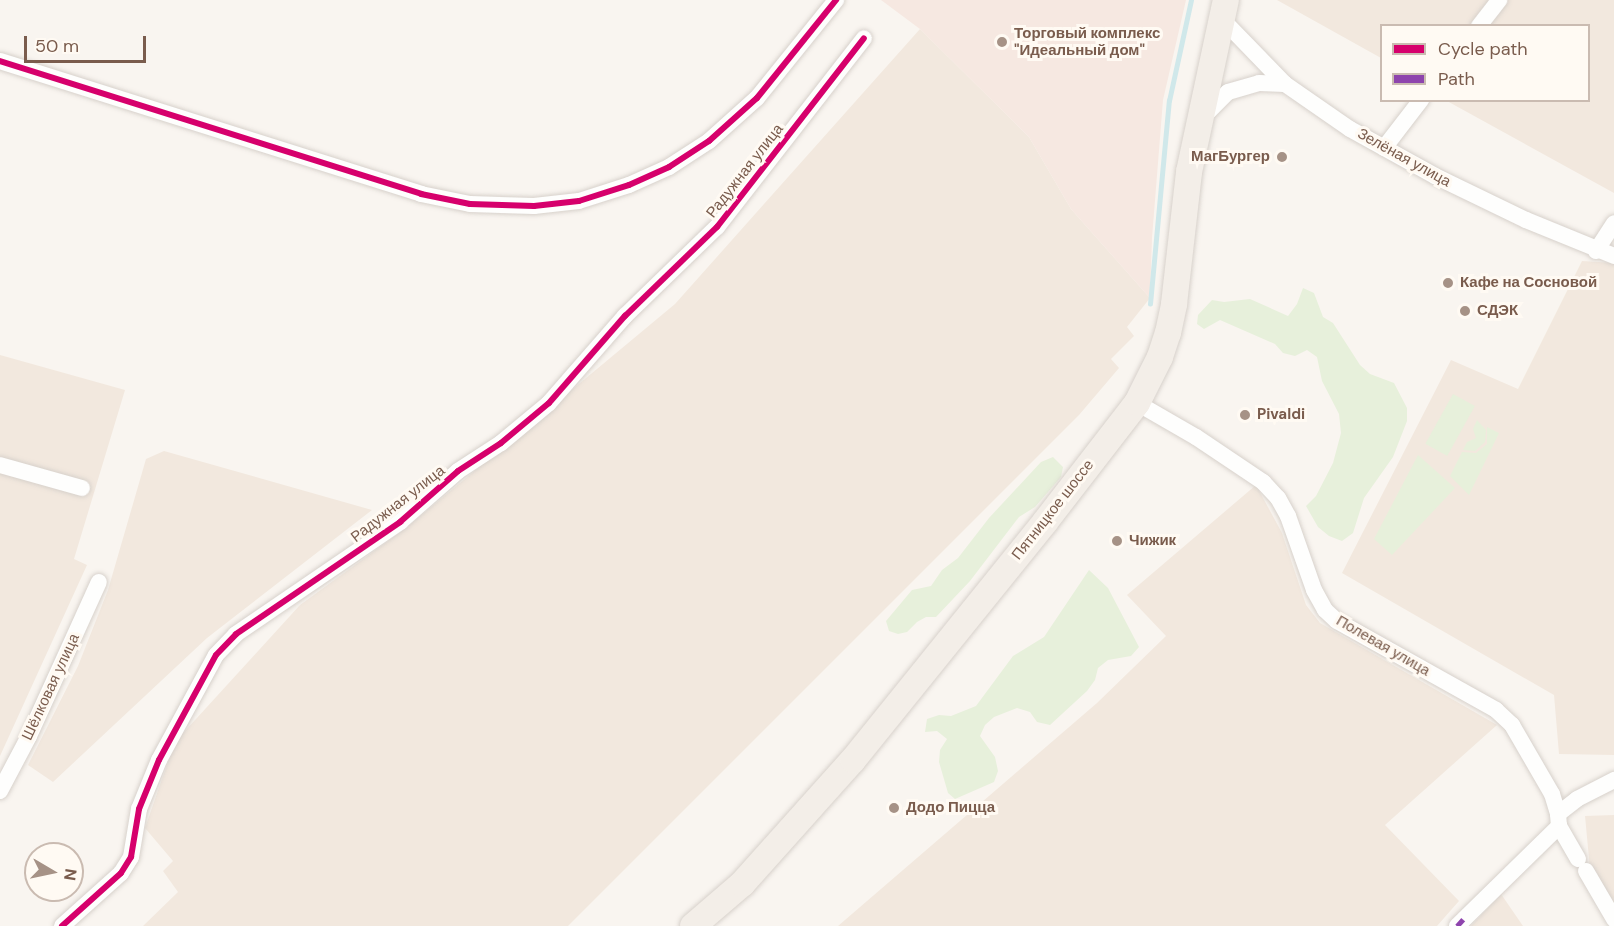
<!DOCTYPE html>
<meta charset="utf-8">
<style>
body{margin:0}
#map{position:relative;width:1614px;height:926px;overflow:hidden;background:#f9f5f0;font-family:"DM Sans",sans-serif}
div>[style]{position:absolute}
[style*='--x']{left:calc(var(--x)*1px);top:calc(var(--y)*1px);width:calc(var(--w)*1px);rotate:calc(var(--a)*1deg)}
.residential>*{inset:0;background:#f2e8de}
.commercial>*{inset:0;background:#f6e8e1}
.green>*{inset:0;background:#e7f0db;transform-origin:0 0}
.stream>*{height:4.5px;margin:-2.25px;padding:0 2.25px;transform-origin:2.25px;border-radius:2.25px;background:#d0e8ea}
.roads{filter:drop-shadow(0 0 2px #d7d1cb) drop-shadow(0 0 2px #d7d1cb)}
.minor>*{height:16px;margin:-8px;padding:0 8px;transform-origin:8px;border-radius:8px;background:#fefefd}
.primary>*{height:26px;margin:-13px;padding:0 13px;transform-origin:13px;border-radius:13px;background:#f3eee8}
.quiet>*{height:4.5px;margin-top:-2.25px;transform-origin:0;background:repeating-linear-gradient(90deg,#8e44ad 0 9px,transparent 0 13.5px)}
.cycleway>*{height:6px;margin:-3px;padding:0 3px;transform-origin:3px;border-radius:3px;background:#d6006c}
.dots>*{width:16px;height:16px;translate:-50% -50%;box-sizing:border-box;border:3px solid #fffaf3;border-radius:50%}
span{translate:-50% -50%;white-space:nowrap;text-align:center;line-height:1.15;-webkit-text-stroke:6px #fffaf3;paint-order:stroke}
.poi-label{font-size:15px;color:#7a5c4d;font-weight:700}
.left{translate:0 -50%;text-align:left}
.right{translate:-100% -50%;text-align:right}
.street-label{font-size:15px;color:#7a5c4d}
.legend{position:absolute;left:1380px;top:24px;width:210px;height:78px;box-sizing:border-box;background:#fffaf3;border:2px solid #cabbb1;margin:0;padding:8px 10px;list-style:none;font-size:18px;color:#7a5c4d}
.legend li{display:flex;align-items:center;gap:12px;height:30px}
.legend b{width:30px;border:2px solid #cabbb1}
.north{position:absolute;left:24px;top:842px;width:60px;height:60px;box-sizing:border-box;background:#fffaf3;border:2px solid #cabbb1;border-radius:50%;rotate:99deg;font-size:16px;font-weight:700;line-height:24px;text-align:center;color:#7a5c4d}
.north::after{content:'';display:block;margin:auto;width:21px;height:27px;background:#a69286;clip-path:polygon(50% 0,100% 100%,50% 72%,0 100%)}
.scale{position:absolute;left:24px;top:36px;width:122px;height:27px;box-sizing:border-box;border:3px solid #7a5c4d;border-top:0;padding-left:8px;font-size:18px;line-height:21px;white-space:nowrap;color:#7a5c4d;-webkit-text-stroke:4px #fffaf3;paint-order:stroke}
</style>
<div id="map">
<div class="residential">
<i style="clip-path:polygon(1277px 0,1614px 0,1614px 193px,1447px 101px,1588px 100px,1588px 26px,1382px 26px,1381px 58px)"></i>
<i style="clip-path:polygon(920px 29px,1029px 137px,1071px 209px,1150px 298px,1127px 327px,1134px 336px,1111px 359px,1119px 368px,1079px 415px,568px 926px,143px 926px,178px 892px,163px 871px,173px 861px,145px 828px,175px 742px,300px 605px,406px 528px,675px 304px)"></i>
<i style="clip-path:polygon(1582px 261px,1614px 263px,1614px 755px,1559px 754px,1554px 695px,1342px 573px,1451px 360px,1518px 389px)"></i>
<i style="clip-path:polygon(0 355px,125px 390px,74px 559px,87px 565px,0 756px)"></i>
<i style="clip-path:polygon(164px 451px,372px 510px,207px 638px,53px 782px,28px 765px,78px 666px,108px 590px,146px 459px)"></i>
<i style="clip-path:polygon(1256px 485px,1282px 533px,1306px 605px,1320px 623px,1497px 725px,1385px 825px,1459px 901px,1437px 926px,838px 926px,1097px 703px,1166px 636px,1127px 595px)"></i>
<i style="clip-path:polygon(1614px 815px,1614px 906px,1590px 869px,1585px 816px)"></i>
<i style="clip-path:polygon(1501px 894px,1523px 926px,1471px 926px)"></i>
</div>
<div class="commercial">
<i style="clip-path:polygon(881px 0,1186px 0,1163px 100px,1152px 238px,1150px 298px,1071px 209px,1029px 137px,920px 29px)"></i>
</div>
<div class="green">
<i style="clip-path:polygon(1303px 288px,1314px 293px,1323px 317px,1333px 323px,1360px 365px,1370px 374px,1394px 383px,1407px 408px,1407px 421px,1393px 457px,1364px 498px,1353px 533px,1342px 541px,1329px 536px,1318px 527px,1306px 506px,1316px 496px,1333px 463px,1341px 433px,1339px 414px,1322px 381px,1317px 357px,1307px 350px,1295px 356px,1283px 353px,1275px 344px,1220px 320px,1204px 329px,1197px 324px,1198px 315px,1212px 300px,1224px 302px,1250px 299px,1288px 316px,1297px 304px)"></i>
<i style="left:1453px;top:394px;width:25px;height:57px;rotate:29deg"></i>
<i style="clip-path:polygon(1477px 420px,1486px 430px,1485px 442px,1475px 451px,1463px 450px,1467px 442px,1476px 438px,1473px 429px)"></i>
<i style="clip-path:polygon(1487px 427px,1499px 433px,1469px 495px,1450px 476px,1462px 452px,1476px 453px,1487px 444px)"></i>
<i style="clip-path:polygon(1418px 455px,1455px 488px,1392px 555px,1374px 539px)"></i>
<i style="clip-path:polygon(1053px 457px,1063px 467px,1061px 477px,1035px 507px,1019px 517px,970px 581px,936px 617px,926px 617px,917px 622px,907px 632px,898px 634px,889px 631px,886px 621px,912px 590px,931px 586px,942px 570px,958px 558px,989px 518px,1041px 462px)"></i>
<i style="clip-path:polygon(1089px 570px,1108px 588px,1139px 647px,1131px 656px,1108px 660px,1098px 668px,1095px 680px,1087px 691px,1050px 725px,1037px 722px,1030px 712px,1017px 708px,994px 717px,985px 725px,980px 736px,995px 757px,998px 771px,994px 782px,955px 799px,948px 793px,939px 762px,940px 750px,947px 739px,937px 731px,925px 732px,927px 719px,939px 715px,951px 716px,976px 706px,1013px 656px,1044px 637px)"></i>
</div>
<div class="stream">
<i style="--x:1150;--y:304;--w:204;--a:-84.7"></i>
<i style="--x:1169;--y:101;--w:103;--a:-77.7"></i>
</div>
<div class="roads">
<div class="minor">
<i style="--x:1221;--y:18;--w:92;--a:45.9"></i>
<i style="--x:1285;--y:84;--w:79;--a:34.7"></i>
<i style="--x:1350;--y:129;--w:97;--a:28.9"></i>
<i style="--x:1435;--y:176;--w:101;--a:25.8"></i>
<i style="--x:1526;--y:220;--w:95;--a:22.2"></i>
<i style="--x:1479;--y:26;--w:33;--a:-52"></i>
<i style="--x:0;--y:61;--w:442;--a:17.5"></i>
<i style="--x:421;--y:194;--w:50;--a:11.5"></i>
<i style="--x:470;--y:204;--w:64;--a:1.8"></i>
<i style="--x:534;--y:206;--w:45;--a:-6.3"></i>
<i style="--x:579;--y:201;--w:52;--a:-17.7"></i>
<i style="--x:629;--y:185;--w:44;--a:-24.2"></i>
<i style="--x:669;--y:167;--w:48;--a:-33"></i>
<i style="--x:709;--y:141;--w:64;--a:-41.9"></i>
<i style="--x:757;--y:98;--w:126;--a:-51.1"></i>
<i style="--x:1201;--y:119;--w:38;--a:-45"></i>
<i style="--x:1228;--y:92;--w:32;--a:-16"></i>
<i style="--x:1259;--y:83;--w:26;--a:2"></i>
<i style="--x:1384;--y:148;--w:61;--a:-52.4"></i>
<i style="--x:1596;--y:251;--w:33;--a:-57"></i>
<i style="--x:1137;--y:403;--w:68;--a:30"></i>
<i style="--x:1196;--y:437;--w:81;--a:33.9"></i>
<i style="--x:1263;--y:482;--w:22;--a:47"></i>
<i style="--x:1278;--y:498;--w:21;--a:61"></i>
<i style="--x:1288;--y:516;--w:78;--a:70.6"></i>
<i style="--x:1314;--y:590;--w:23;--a:61"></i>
<i style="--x:1325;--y:610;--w:16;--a:43"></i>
<i style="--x:1337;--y:621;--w:182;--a:29.2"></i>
<i style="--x:1496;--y:710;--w:22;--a:43"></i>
<i style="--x:1512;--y:725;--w:80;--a:59.9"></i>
<i style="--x:1552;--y:794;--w:21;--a:73"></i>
<i style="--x:0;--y:465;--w:85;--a:15.7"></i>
<i style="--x:0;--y:791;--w:62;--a:-62.2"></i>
<i style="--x:29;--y:736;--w:169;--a:-65.6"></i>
<i style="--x:1578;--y:859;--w:38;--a:-120"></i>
<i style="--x:1559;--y:826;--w:12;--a:-95"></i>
<i style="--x:1558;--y:814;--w:24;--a:-38"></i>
<i style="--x:1577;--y:799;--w:42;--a:-27.2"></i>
<i style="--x:1586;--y:871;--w:56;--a:59.7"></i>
<i style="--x:62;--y:926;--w:79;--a:-41.9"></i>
<i style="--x:121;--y:873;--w:19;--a:-58"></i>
<i style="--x:131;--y:857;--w:49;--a:-80.5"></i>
<i style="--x:139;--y:809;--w:53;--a:-67.8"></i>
<i style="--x:159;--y:760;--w:119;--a:-61.5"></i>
<i style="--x:216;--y:655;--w:29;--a:-46"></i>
<i style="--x:236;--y:634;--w:199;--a:-34.3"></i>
<i style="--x:400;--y:522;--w:77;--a:-41.3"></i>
<i style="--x:458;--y:471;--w:51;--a:-33.1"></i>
<i style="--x:501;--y:443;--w:62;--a:-39.8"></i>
<i style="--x:549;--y:403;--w:116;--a:-48.9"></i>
<i style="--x:625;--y:316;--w:128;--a:-44.1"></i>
<i style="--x:717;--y:227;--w:239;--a:-52.1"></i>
<i style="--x:1457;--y:926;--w:143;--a:-44.4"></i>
</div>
<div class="primary">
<i style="--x:693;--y:926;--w:65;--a:-40.6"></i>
<i style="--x:742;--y:884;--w:166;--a:-48.2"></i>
<i style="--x:853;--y:760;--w:306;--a:-51.1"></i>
<i style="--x:1045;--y:522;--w:150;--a:-52.3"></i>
<i style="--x:1137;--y:403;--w:51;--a:-63.4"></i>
<i style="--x:1160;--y:357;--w:25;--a:-72"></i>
<i style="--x:1168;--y:333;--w:30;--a:-78"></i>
<i style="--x:1174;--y:304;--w:133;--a:-83.5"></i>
<i style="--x:1189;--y:172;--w:176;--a:-77.9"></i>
</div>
</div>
<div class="quiet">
<i style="--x:1457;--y:926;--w:12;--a:-48"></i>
</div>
<div class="cycleway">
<i style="--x:0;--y:61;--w:442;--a:17.5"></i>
<i style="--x:421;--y:194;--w:50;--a:11.5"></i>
<i style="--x:470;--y:204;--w:64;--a:1.8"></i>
<i style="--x:534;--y:206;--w:45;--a:-6.3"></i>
<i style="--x:579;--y:201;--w:52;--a:-17.7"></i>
<i style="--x:629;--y:185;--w:44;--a:-24.2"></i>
<i style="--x:669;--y:167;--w:48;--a:-33"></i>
<i style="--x:709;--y:141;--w:64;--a:-41.9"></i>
<i style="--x:757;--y:98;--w:126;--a:-51.1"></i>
<i style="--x:62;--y:926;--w:79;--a:-41.9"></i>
<i style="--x:121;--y:873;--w:19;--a:-58"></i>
<i style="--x:131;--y:857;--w:49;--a:-80.5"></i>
<i style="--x:139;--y:809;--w:53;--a:-67.8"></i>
<i style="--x:159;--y:760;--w:119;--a:-61.5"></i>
<i style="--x:216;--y:655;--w:29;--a:-46"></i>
<i style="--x:236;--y:634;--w:199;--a:-34.3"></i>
<i style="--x:400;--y:522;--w:77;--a:-41.3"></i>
<i style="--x:458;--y:471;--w:51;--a:-33.1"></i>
<i style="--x:501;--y:443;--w:62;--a:-39.8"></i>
<i style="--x:549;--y:403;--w:116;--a:-48.9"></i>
<i style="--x:625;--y:316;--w:128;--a:-44.1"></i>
<i style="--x:717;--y:227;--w:239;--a:-52.1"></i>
</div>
<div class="dots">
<i style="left:1002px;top:42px;background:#a69286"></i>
<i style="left:1282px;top:157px;background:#a69286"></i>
<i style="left:1448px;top:283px;background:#a69286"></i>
<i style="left:1465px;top:311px;background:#a69286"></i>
<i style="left:1245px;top:415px;background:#a69286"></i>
<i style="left:1117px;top:541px;background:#a69286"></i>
<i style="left:894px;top:808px;background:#a69286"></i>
</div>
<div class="poi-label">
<span class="left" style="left:1014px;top:42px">Торговый комплекс<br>"Идеальный дом"</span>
<span class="right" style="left:1270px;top:157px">МагБургер</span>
<span class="left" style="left:1460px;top:283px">Кафе на Сосновой</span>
<span class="left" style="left:1477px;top:311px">СДЭК</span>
<span class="left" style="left:1257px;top:415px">Pivaldi</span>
<span class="left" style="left:1129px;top:541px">Чижик</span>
<span class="left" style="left:906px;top:808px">Додо Пицца</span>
</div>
<div class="street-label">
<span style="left:1404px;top:158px;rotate:29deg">Зелёная улица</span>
<span style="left:745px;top:171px;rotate:-52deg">Радужная улица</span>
<span style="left:398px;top:504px;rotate:-38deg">Радужная улица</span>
<span style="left:1053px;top:510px;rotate:-52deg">Пятницкое шоссе</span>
<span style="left:1383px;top:646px;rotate:30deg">Полевая улица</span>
<span style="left:51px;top:687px;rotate:-65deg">Шёлковая улица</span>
</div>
<ul class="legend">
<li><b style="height:8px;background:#d6006c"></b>Cycle path</li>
<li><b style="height:8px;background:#8e44ad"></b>Path</li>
</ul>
<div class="north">N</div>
<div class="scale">50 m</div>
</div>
